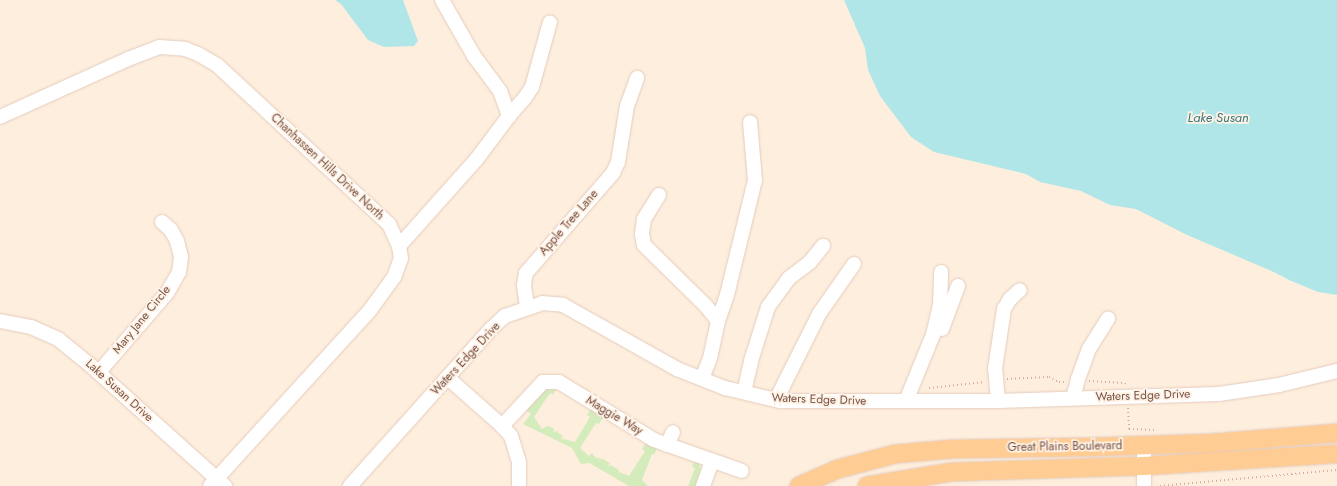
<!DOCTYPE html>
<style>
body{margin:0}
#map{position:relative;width:1337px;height:486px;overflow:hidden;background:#feeedd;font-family:Jost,sans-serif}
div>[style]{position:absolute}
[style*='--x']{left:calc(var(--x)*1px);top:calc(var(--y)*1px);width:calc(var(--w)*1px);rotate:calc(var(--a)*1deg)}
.green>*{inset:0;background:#d4ecbc}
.water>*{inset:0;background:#b1e6e8}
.path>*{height:2px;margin-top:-1px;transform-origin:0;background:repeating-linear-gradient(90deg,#daaa97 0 1px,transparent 0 4px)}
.roads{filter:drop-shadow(0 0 1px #e4cbbc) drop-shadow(0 0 1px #e4cbbc)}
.minor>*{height:14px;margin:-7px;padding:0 7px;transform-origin:7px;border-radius:7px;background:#fff}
.major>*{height:18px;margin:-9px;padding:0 9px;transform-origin:9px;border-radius:9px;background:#ffcc93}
span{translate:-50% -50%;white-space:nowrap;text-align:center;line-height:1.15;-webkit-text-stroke:3.5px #fff2e5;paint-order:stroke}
.street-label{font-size:12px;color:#755144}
.water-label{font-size:13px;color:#37787c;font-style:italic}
</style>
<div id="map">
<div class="green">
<i style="clip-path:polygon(557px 387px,553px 395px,550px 393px,534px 417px,542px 429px,547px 426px,551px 427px,554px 429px,553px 432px,556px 431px,563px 436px,561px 440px,564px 439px,575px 442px,590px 417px,587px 415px,591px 408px,604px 416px,599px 424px,596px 423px,580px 448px,589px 456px,587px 458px,592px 453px,596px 458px,600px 458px,599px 462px,601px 458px,610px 463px,608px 467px,611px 465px,619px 470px,617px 476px,619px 472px,629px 476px,645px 451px,642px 449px,647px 441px,658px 446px,654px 455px,652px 454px,642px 480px,648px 486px,629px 486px,589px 463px,581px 464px,572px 448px,523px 424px,531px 414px,525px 409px,543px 388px)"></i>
<i style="clip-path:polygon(695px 459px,699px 463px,701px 472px,696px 486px,688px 486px,695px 468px,692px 467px)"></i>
</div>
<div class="water">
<i style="clip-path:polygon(335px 0,403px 0,418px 41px,414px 46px,384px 47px,368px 40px,341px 4px)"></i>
<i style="clip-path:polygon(844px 0,1337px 0,1337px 295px,1318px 292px,1289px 280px,1276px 273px,1185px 234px,1136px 209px,1110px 205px,1081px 191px,1040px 182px,1026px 174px,934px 152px,911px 137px,880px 96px,868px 70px,865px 48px)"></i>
</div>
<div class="path">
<i style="--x:1007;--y:379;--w:42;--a:-2.7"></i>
<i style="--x:1049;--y:377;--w:11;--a:27"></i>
<i style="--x:1059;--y:382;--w:6;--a:0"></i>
<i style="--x:1089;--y:381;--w:36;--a:3"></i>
<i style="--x:1125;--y:383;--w:4;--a:56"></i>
<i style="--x:929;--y:388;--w:56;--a:-6.1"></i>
<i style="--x:1128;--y:408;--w:21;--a:87"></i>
<i style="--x:1129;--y:429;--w:27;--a:2"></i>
<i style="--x:1160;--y:486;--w:178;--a:-5.2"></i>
</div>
<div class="roads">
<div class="minor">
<i style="--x:442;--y:0;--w:64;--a:60.3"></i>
<i style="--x:474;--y:56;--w:44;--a:53.4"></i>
<i style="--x:500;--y:91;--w:27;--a:70"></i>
<i style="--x:0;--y:117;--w:141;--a:-24.4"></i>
<i style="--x:128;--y:59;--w:33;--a:-21"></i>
<i style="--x:159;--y:47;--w:26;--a:4"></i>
<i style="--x:185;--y:49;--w:14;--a:21"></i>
<i style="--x:198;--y:54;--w:22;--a:30"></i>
<i style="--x:217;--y:65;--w:234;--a:42.8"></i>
<i style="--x:389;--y:224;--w:24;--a:66"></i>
<i style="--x:399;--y:246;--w:12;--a:81"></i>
<i style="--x:401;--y:258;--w:20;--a:110"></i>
<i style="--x:394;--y:277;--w:39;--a:126"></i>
<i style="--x:371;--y:309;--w:239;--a:132.3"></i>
<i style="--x:659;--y:195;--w:28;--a:122"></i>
<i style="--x:644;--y:219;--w:15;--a:98"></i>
<i style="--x:642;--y:234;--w:11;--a:80"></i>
<i style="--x:644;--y:245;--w:87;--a:44.5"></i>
<i style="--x:706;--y:306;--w:19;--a:51"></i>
<i style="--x:718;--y:321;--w:38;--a:102"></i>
<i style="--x:710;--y:358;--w:22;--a:111"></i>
<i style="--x:399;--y:246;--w:115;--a:-48.2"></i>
<i style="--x:476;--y:160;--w:55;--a:-53.1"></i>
<i style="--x:509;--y:116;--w:23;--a:-49"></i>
<i style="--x:524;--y:99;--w:14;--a:-56"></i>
<i style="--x:532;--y:87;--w:67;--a:-74.5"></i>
<i style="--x:527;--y:307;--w:22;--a:-98"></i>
<i style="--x:524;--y:285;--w:12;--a:-81"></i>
<i style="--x:526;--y:273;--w:133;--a:-49"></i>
<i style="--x:613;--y:173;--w:12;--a:-66"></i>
<i style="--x:618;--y:162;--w:57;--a:-80.9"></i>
<i style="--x:627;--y:106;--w:30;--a:-70"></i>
<i style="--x:0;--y:321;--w:32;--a:11"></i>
<i style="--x:31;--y:327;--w:30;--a:24"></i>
<i style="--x:58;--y:339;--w:40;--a:39"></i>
<i style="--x:89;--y:364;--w:183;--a:41.9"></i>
<i style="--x:718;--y:321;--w:28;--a:-71"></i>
<i style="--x:727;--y:295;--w:118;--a:-76.3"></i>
<i style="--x:755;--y:180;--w:58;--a:-94.9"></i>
<i style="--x:942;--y:329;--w:46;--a:-69.6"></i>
<i style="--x:99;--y:372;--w:104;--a:-49.3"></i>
<i style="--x:167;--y:293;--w:24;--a:-60"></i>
<i style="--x:179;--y:272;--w:15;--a:-82"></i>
<i style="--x:181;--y:257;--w:16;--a:-104"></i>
<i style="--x:177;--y:241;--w:13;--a:-119"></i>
<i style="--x:171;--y:230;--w:12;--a:-138"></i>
<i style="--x:448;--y:378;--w:72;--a:41.6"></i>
<i style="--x:502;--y:426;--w:13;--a:48"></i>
<i style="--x:511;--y:436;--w:27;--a:73"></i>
<i style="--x:519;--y:462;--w:24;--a:90"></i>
<i style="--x:744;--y:392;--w:32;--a:-77"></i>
<i style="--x:751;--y:361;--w:57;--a:-72.5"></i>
<i style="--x:768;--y:307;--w:36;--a:-54"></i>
<i style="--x:789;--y:278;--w:26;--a:-37"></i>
<i style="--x:810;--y:262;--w:21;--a:-51"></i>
<i style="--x:1073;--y:398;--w:20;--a:-75"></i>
<i style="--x:1078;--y:379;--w:32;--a:-70"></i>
<i style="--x:1089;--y:349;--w:36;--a:-58"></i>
<i style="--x:776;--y:400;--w:96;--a:-63.4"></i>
<i style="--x:819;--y:314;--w:61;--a:-55"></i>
<i style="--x:906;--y:401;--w:71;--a:-67.8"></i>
<i style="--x:933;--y:335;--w:31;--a:-77"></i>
<i style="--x:940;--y:305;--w:33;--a:-88"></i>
<i style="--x:998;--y:401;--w:32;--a:-95"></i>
<i style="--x:995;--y:369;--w:61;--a:-81.5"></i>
<i style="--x:1004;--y:309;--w:12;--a:-59"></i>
<i style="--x:1010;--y:299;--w:13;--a:-42"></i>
<i style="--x:502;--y:426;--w:60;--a:-47"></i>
<i style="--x:543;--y:382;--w:16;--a:0"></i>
<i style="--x:559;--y:382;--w:111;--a:31.4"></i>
<i style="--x:654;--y:440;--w:93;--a:19.4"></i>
<i style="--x:667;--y:445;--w:14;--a:-65"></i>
<i style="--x:350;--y:486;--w:212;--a:-48.1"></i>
<i style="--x:492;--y:328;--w:18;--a:-43"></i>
<i style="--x:505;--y:316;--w:39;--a:-19"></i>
<i style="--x:542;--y:303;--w:21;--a:5"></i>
<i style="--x:563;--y:305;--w:131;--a:29.3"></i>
<i style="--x:677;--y:369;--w:52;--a:21.6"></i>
<i style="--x:725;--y:388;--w:57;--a:13.3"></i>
<i style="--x:780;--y:401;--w:218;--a:0"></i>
<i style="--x:998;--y:401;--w:221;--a:-1.8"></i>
<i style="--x:1219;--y:394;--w:61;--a:-8.5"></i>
<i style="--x:1279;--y:385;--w:60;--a:-13.6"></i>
<i style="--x:703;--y:486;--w:27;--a:-70"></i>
<i style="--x:1144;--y:486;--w:41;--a:-90"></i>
</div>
<div class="major">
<i style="--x:799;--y:486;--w:43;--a:-23.6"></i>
<i style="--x:838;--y:469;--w:59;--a:-14.7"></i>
<i style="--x:895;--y:454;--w:58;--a:-4.9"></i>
<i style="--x:953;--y:449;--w:139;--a:-0.8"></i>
<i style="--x:1092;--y:447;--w:120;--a:-1.9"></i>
<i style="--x:1212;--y:443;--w:125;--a:-4.6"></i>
<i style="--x:867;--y:486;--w:86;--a:-9.4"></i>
<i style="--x:952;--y:472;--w:192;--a:-1.8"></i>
<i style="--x:1144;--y:466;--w:193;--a:-3.6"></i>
</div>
</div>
<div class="street-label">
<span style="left:327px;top:167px;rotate:43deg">Chanhassen Hills Drive North</span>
<span style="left:569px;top:223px;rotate:-49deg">Apple Tree Lane</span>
<span style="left:142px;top:320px;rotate:-51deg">Mary Jane Circle</span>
<span style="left:466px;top:359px;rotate:-47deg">Waters Edge Drive</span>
<span style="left:119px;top:391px;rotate:42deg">Lake Susan Drive</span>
<span style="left:1143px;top:396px;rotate:-2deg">Waters Edge Drive</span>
<span style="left:819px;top:400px;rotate:2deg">Waters Edge Drive</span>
<span style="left:614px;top:416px;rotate:31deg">Maggie Way</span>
<span style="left:1065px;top:447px;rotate:-1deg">Great Plains Boulevard</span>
</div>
<div class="water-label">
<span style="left:1218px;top:118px">Lake Susan</span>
</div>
</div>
